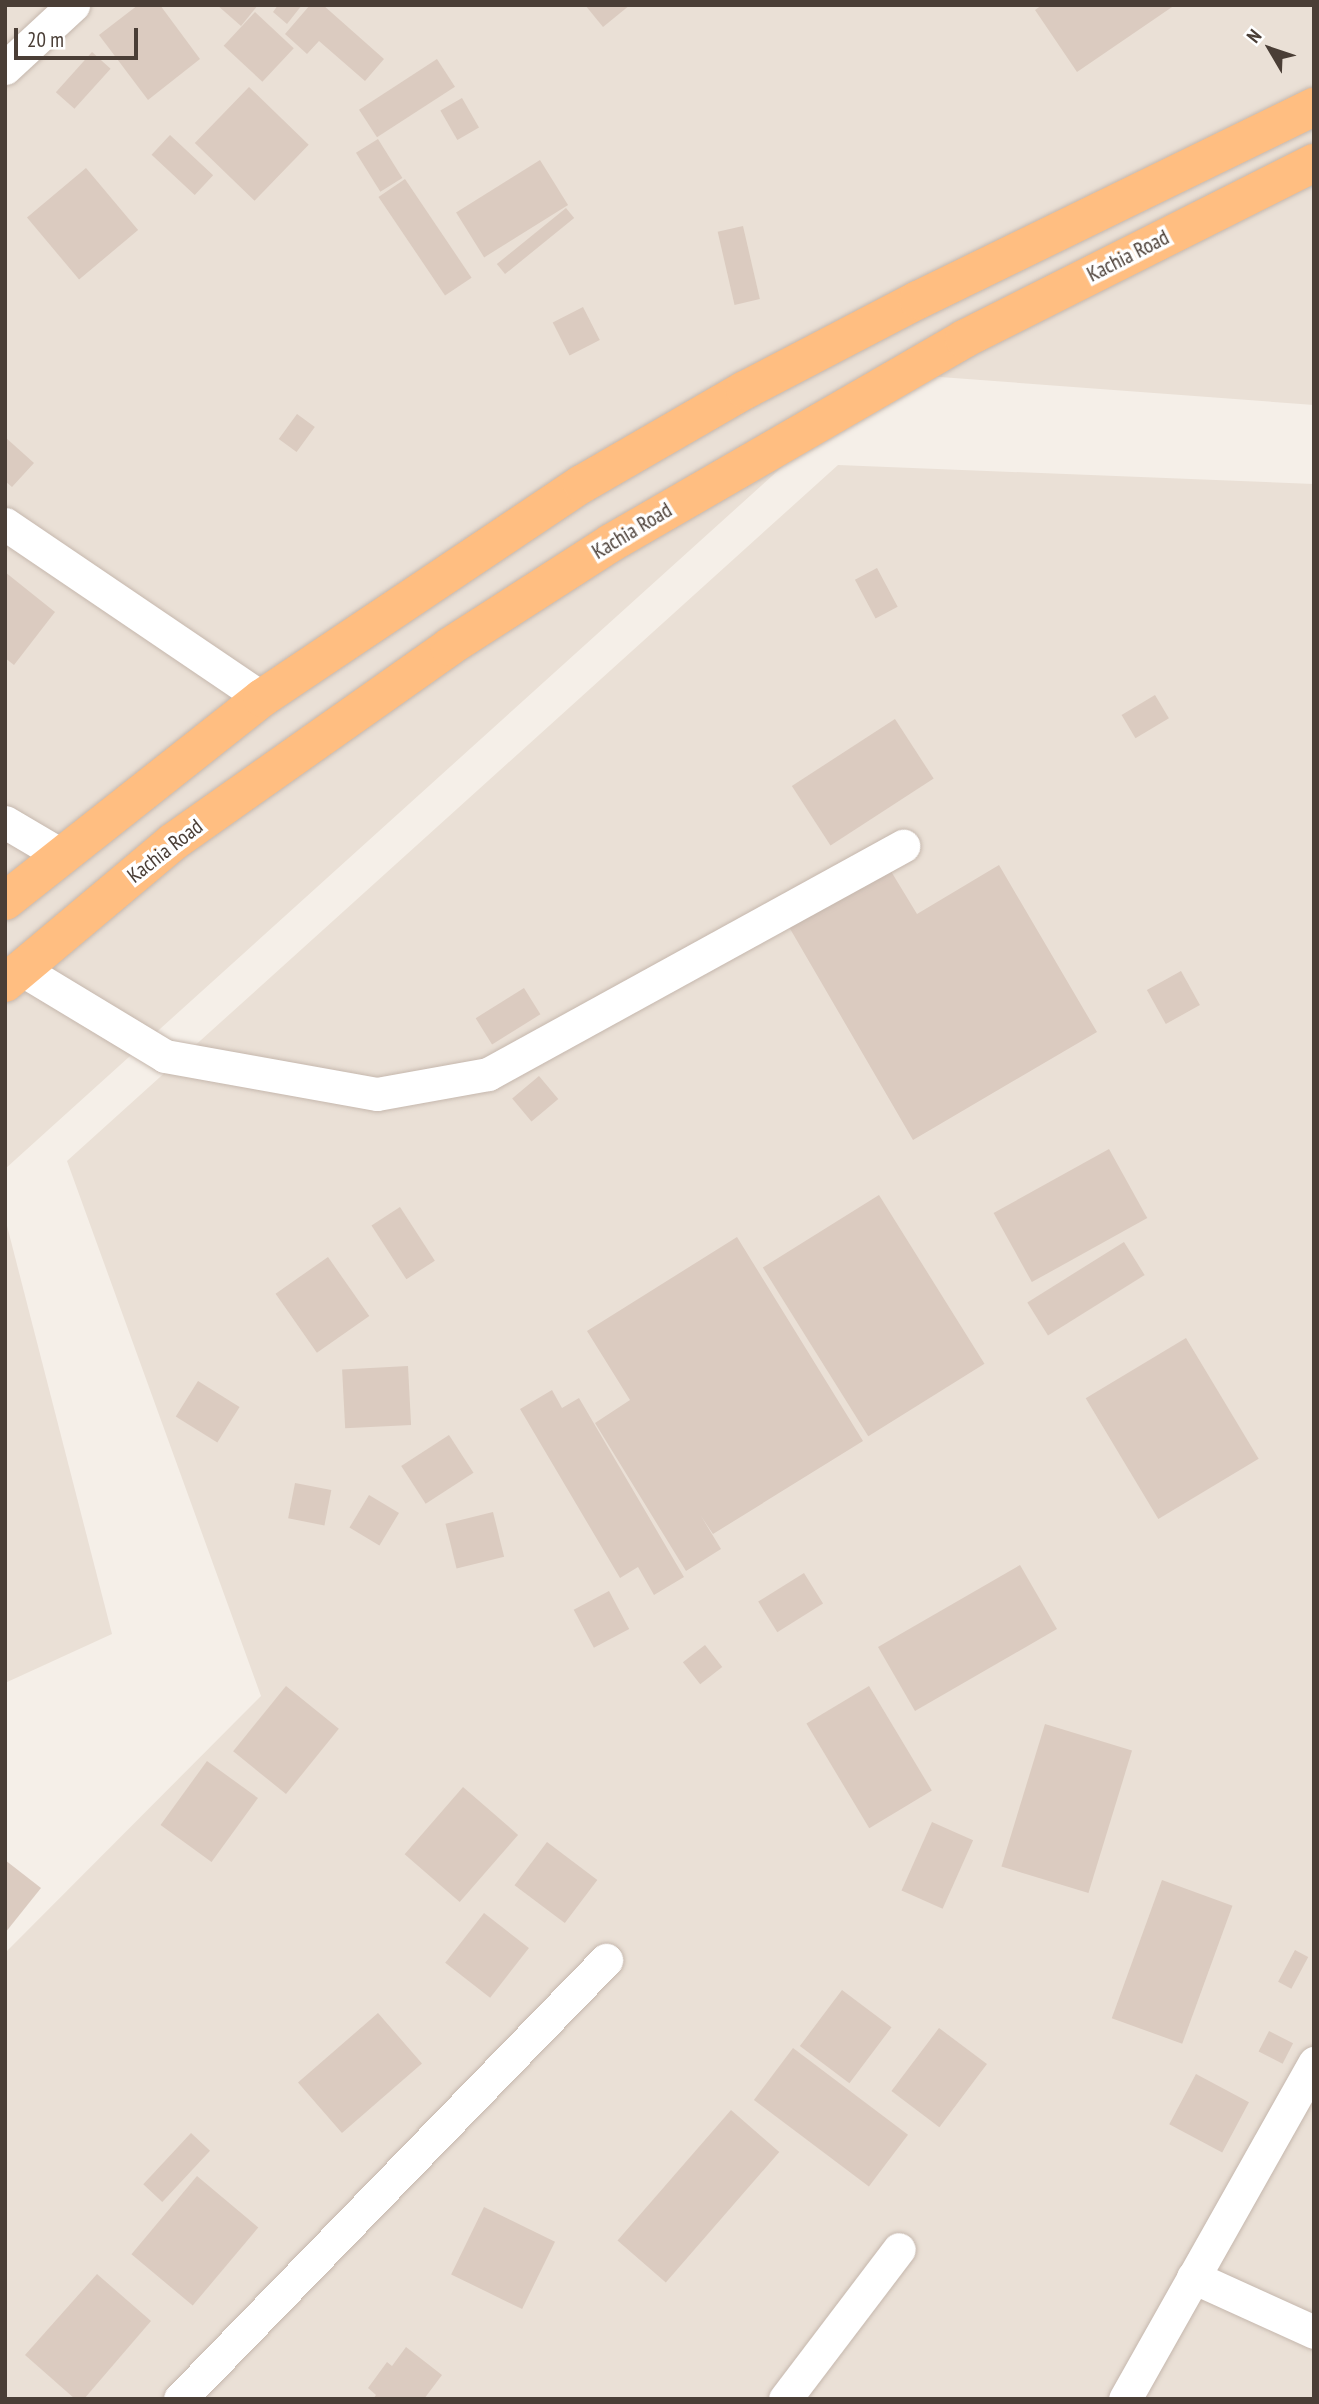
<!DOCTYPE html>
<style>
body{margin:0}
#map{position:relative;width:1319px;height:2404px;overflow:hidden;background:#f5efe8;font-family:"PT Sans Narrow",sans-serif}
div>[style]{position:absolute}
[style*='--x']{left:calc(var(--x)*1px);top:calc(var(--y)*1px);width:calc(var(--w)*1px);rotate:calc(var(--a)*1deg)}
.residential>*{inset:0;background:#eae0d6}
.building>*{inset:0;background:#dbcbc0;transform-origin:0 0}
.roads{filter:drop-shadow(0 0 2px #c5b7ad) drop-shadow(0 0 2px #c5b7ad)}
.minor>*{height:33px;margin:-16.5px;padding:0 16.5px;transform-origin:16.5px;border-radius:16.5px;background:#fff}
.trunk>*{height:38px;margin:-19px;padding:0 19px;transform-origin:19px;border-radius:19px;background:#ffbe81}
span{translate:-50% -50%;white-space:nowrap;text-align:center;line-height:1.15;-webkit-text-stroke:7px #fff;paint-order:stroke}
.street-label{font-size:21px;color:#4a3e36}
.frame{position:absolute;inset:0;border:7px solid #4a3e36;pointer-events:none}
.north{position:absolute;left:1235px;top:14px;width:70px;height:70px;-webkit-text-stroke:5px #fff;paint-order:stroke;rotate:309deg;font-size:19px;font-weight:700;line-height:28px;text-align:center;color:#4a3e36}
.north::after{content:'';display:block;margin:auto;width:24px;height:32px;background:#4a3e36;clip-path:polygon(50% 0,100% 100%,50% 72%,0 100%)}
.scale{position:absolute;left:14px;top:28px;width:124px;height:32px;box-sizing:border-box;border:4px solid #4a3e36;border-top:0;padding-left:9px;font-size:21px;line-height:24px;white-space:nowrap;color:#4a3e36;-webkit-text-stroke:5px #fff;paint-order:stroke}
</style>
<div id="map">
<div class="residential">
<i style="clip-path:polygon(5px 5px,1314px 5px,1314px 405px,886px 373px,5px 1169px)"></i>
<i style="clip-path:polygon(838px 465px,1314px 484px,1314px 2399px,5px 2399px,5px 1953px,261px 1696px,67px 1161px)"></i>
<i style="clip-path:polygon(5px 1218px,112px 1634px,5px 1683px)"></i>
</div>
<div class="building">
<i style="clip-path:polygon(138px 5px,160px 5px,200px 59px,148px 100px,99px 35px)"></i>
<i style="clip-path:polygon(217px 5px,258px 5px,241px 26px)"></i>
<i style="clip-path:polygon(278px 5px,302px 5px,287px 24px,273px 12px)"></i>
<i style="clip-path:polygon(310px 5px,323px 5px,384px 59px,365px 81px,319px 41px,307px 54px,285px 34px)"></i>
<i style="clip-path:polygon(585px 5px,630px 5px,603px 27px)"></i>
<i style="clip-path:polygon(1042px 5px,1175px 5px,1077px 72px,1035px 10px)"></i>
<i style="left:255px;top:12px;width:53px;height:46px;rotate:43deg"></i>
<i style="left:92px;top:52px;width:25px;height:54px;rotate:42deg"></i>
<i style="left:437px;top:59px;width:33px;height:93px;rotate:57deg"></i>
<i style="left:249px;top:87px;width:83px;height:78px;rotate:44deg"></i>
<i style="left:462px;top:98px;width:34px;height:25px;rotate:60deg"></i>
<i style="left:170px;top:135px;width:59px;height:27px;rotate:43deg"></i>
<i style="left:378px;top:139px;width:46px;height:26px;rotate:58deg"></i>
<i style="left:540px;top:160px;width:53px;height:99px;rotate:58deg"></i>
<i style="left:86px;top:168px;width:81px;height:77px;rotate:50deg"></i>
<i style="left:405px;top:179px;width:119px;height:32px;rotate:56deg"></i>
<i style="left:566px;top:208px;width:13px;height:89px;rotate:51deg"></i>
<i style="left:743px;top:226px;width:75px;height:26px;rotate:77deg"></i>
<i style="left:583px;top:307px;width:37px;height:34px;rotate:63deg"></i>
<i style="left:297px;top:414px;width:22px;height:31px;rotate:36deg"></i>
<i style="clip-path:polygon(5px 437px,34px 463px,12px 487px,5px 481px)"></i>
<i style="left:877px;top:568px;width:44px;height:25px;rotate:62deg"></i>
<i style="clip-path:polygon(5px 572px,55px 612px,14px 665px,5px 658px)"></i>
<i style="left:1155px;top:695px;width:27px;height:39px;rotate:59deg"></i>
<i style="left:895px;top:719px;width:71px;height:123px;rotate:57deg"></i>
<i style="clip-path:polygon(999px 865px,1097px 1032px,913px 1140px,789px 927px,889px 868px,917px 914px)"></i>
<i style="left:1181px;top:971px;width:39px;height:39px;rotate:61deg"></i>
<i style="left:524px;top:988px;width:31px;height:57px;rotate:58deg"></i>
<i style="left:539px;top:1076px;width:30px;height:35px;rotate:50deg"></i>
<i style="left:1109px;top:1149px;width:79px;height:132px;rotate:61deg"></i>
<i style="left:879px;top:1195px;width:199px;height:137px;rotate:58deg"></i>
<i style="left:400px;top:1207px;width:64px;height:34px;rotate:57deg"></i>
<i style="clip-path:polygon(737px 1237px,863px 1441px,713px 1534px,701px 1516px,721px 1549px,686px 1571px,595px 1423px,630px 1400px,587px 1331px)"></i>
<i style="left:1124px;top:1242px;width:39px;height:114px;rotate:58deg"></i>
<i style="left:328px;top:1257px;width:72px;height:64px;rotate:55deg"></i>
<i style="left:1186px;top:1338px;width:141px;height:117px;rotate:59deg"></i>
<i style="left:408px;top:1366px;width:59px;height:66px;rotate:87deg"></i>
<i style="left:198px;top:1381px;width:49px;height:42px;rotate:32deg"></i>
<i style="clip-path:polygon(552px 1390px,562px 1408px,579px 1398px,684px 1577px,654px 1595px,638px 1567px,620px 1578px,520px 1409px)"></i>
<i style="left:449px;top:1435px;width:45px;height:57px;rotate:57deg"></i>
<i style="left:295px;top:1483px;width:37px;height:36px;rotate:11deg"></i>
<i style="left:369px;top:1495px;width:35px;height:38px;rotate:31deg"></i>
<i style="left:493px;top:1512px;width:46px;height:49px;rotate:76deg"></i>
<i style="left:1020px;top:1565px;width:74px;height:164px;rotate:60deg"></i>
<i style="left:804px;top:1573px;width:36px;height:54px;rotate:58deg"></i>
<i style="left:609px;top:1591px;width:43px;height:40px;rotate:62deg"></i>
<i style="left:705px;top:1645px;width:28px;height:28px;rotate:52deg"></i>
<i style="left:286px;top:1686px;width:68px;height:84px;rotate:39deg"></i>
<i style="left:869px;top:1686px;width:122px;height:73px;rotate:59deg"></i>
<i style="left:1045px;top:1724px;width:91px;height:149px;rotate:17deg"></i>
<i style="left:207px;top:1761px;width:63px;height:79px;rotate:36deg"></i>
<i style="left:463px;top:1787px;width:73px;height:89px;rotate:41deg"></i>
<i style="left:932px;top:1822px;width:45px;height:75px;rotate:24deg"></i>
<i style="left:547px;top:1842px;width:63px;height:54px;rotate:37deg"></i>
<i style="clip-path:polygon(5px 1860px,41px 1888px,5px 1933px)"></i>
<i style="left:1162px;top:1880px;width:75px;height:147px;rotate:20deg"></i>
<i style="left:484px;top:1913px;width:57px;height:63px;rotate:38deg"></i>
<i style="left:1295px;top:1950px;width:15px;height:36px;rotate:28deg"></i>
<i style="left:842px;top:1990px;width:62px;height:70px;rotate:37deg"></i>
<i style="left:378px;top:2013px;width:67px;height:106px;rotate:49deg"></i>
<i style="left:939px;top:2028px;width:60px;height:79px;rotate:37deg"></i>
<i style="left:1269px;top:2031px;width:27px;height:23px;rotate:27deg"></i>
<i style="left:793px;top:2048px;width:144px;height:65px;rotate:37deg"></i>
<i style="left:1196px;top:2074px;width:60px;height:57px;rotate:28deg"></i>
<i style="left:731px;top:2110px;width:64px;height:173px;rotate:41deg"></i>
<i style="left:191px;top:2133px;width:26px;height:70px;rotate:43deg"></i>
<i style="left:197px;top:2176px;width:80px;height:102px;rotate:40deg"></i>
<i style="left:484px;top:2207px;width:79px;height:75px;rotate:26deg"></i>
<i style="clip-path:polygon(97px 2274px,151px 2321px,84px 2399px,75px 2399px,25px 2355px)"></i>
<i style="clip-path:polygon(406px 2347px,442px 2375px,424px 2399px,373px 2399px,376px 2395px,368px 2388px,387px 2362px,392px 2366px)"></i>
</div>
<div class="roads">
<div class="minor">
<i style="--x:5;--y:68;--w:93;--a:-42.8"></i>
<i style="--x:5;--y:524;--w:310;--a:34.1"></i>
<i style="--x:5;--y:822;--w:65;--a:30.5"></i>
<i style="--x:21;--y:969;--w:168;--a:31.1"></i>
<i style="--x:165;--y:1056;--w:215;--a:10.2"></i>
<i style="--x:377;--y:1094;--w:113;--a:-10.2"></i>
<i style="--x:488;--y:1074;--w:474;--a:-28.8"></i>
<i style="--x:1193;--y:2277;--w:133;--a:24.4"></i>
<i style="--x:180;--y:2399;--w:612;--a:-45.86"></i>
<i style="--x:785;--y:2399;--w:188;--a:-52.8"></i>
<i style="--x:1125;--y:2399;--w:386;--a:-60.6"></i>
</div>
<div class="trunk">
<i style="--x:5;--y:901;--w:328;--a:-38.3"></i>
<i style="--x:262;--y:698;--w:385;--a:-33.8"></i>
<i style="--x:582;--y:484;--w:188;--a:-30"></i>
<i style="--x:745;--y:390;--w:195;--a:-27.5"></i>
<i style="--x:918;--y:300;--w:441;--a:-26"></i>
<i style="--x:5;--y:983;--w:219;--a:-40"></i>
<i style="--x:173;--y:842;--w:338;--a:-35.2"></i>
<i style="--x:449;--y:647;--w:193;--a:-32.7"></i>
<i style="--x:611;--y:543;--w:408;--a:-30"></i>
<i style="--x:964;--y:339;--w:392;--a:-26.7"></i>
</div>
</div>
<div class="street-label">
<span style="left:1128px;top:256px;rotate:-27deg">Kachia Road</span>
<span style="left:632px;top:531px;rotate:-31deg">Kachia Road</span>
<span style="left:165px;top:851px;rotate:-38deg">Kachia Road</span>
</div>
<div class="frame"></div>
<div class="north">N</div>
<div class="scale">20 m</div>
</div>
